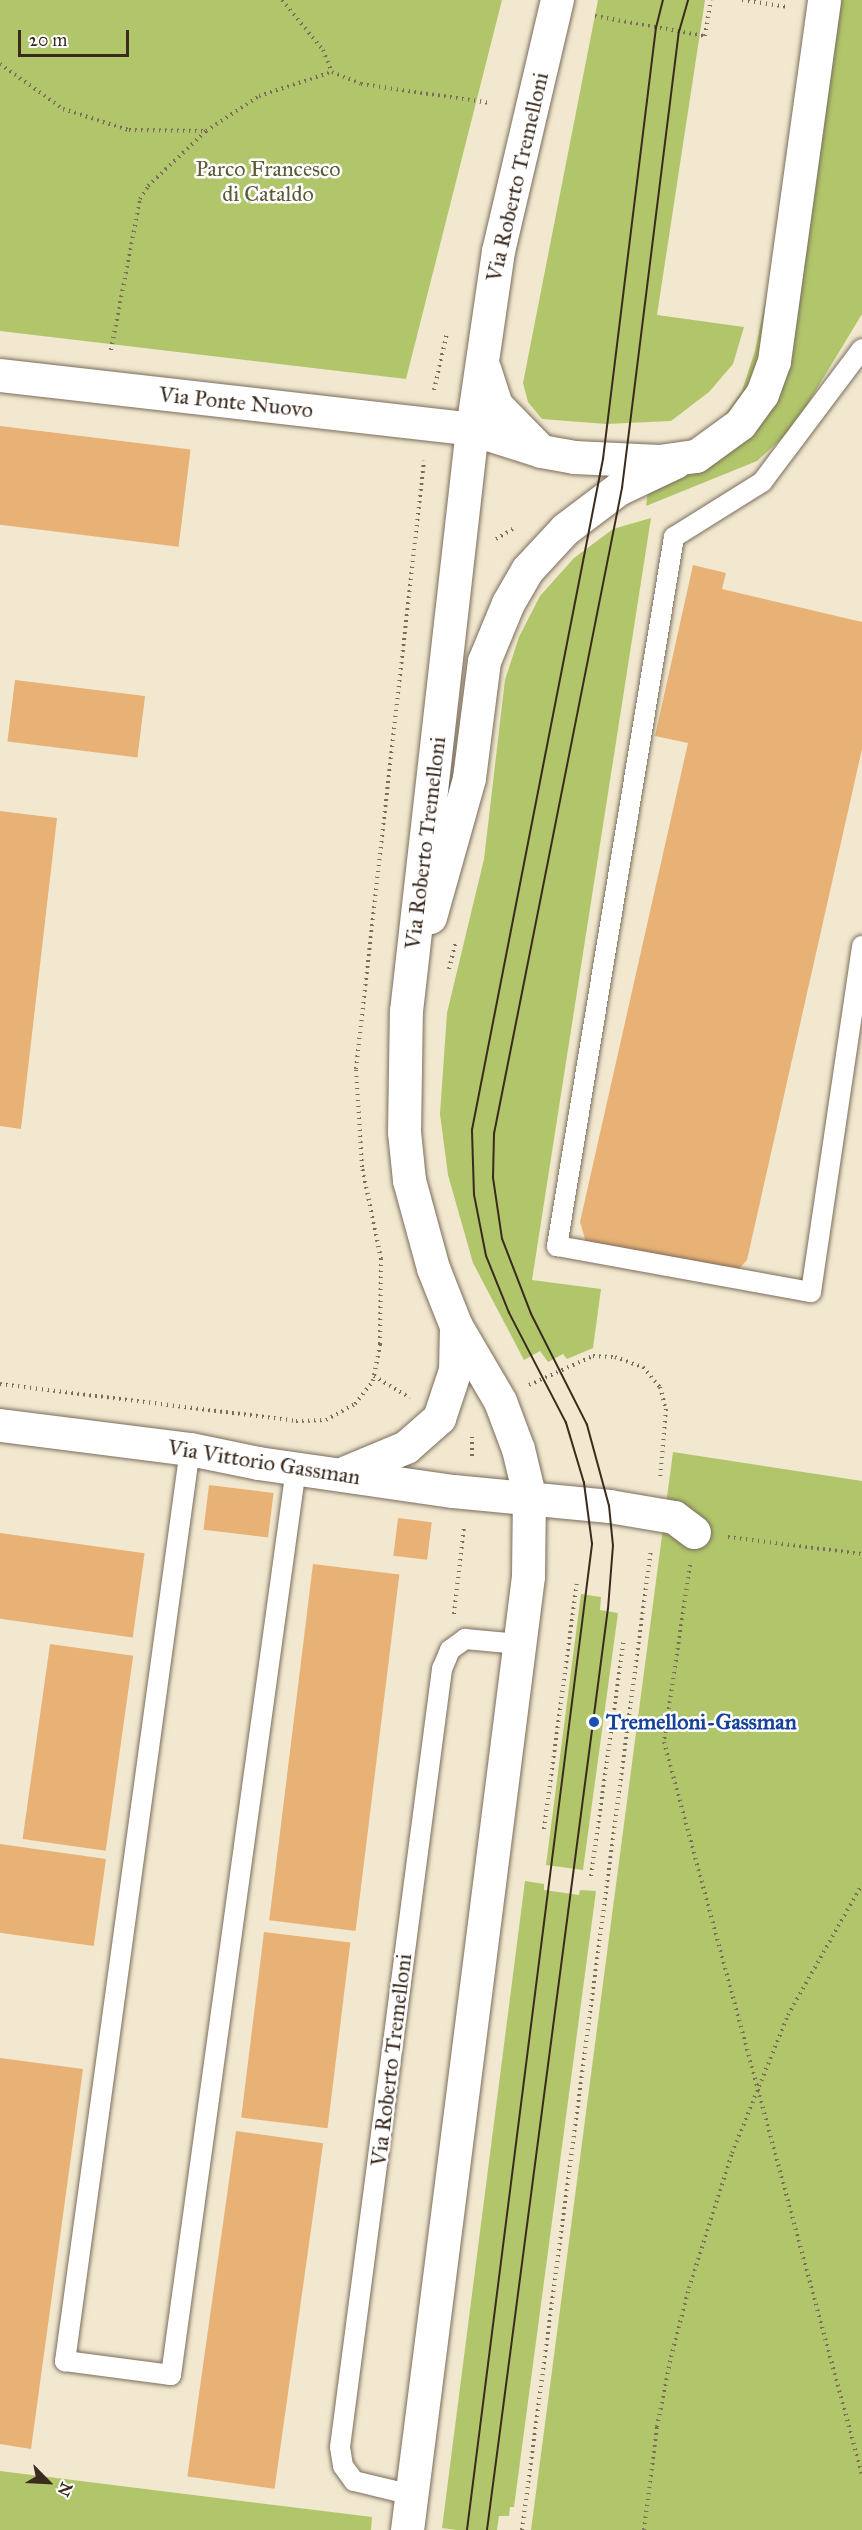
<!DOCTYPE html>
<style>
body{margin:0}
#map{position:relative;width:862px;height:2530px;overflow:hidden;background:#f1e8cf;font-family:"IM FELL Great Primer",serif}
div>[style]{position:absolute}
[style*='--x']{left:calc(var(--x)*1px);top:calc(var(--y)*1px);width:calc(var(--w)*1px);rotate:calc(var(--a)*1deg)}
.green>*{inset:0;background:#b1c66a}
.building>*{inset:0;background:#e8b276;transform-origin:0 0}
.path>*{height:4px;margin-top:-2px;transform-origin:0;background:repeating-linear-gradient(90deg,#7b6c5c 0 1.5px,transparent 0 6px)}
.roads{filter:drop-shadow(0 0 2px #7b6c5c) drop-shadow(0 0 2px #7b6c5c)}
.lane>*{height:20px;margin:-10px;padding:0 10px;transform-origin:10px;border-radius:10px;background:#fff}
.street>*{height:33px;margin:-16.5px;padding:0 16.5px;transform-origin:16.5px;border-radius:16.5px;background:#fff}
.secondary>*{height:33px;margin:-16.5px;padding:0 16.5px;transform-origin:16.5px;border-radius:16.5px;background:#fff}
.tram>*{height:1.5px;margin:-0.75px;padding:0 0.75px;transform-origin:0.75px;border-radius:0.75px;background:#3b2a1e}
.dots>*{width:16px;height:16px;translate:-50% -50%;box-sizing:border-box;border:3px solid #fff;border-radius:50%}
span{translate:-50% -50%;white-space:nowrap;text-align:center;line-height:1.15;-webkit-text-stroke:5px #fff;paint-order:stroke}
.park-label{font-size:22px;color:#5e5935}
.street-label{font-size:22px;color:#3b2a1e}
.transit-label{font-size:22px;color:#164399;font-weight:700}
.left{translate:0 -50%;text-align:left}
.north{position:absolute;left:18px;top:2452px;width:60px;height:60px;-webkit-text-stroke:4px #fff;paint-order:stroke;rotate:114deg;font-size:16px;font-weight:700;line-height:24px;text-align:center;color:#3b2a1e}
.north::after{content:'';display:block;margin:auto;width:21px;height:27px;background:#3b2a1e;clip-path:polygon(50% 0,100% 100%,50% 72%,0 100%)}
.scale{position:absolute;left:18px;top:30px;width:111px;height:27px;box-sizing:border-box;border:3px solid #3b2a1e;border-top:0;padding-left:8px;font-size:18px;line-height:21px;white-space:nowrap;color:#3b2a1e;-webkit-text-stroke:4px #fff;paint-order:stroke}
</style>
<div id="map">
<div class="green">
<i style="clip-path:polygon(0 0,502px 0,406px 379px,0 331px)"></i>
<i style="clip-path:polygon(598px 0,705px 0,657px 315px,744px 327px,733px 364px,709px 392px,671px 421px,606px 424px,542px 419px,528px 402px,523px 383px)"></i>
<i style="clip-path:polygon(828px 0,862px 0,862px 314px,793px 428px,757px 461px,646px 506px,649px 483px,717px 426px,742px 391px,755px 351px)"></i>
<i style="clip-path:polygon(651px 518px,532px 1280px,601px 1289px,593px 1348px,567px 1359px,563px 1354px,548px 1362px,540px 1351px,524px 1360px,473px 1263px,448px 1175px,440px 1114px,447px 1013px,484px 859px,505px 680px,519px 637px,540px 596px,574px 558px,613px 529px)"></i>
<i style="clip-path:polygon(673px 1452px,862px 1481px,862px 2530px,531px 2530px)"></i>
<i style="clip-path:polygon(581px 1594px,601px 1597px,600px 1610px,618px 1613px,583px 1870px,546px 1865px)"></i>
<i style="clip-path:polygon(525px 1881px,544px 1884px,544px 1890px,579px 1895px,580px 1890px,596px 1891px,514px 2507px,510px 2507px,509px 2516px,499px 2516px,497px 2530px,456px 2530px,442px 2528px)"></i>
<i style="clip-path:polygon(0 2471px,372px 2517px,371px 2530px,0 2530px)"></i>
</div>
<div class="building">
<i style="left:0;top:426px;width:192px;height:98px;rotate:7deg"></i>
<i style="clip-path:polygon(693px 565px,726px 573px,722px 589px,862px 622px,862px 749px,747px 1260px,733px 1275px,586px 1242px,580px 1222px,688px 743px,655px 736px)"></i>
<i style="left:15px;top:680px;width:131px;height:62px;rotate:7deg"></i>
<i style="clip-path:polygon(0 811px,57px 818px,21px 1129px,0 1126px)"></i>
<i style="left:209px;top:1485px;width:65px;height:45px;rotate:7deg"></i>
<i style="left:398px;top:1518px;width:34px;height:38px;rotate:7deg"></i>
<i style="left:0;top:1533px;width:146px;height:85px;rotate:8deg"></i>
<i style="left:313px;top:1564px;width:87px;height:359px;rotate:7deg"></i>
<i style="left:50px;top:1644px;width:84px;height:197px;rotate:8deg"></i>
<i style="left:0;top:1844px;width:107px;height:88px;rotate:8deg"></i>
<i style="left:264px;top:1932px;width:87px;height:187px;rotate:7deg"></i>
<i style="clip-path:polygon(0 2058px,83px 2069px,31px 2449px,0 2444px)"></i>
<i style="left:236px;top:2131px;width:88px;height:349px;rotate:8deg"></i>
</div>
<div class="path">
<i style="--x:282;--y:0;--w:65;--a:50.6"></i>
<i style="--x:323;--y:50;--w:24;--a:68"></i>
<i style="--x:742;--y:0;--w:47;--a:8.7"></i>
<i style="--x:595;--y:16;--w:112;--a:10.3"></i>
<i style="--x:705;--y:36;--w:36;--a:-81"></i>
<i style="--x:0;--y:64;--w:77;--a:35.5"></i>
<i style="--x:63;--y:109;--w:69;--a:17.7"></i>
<i style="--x:129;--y:130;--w:77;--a:0.7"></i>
<i style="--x:206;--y:131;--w:64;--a:-33.4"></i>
<i style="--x:259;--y:96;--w:77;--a:-18.2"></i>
<i style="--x:332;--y:72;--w:31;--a:22"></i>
<i style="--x:361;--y:84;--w:131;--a:8.3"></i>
<i style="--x:111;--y:350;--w:154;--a:-79.1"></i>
<i style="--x:140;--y:199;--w:15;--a:-58"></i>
<i style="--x:148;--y:186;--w:80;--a:-43.5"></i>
<i style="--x:434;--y:390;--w:58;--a:-77.2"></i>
<i style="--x:496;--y:539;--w:23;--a:-31"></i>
<i style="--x:449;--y:969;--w:29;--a:-76"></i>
<i style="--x:374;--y:1376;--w:42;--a:31.4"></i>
<i style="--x:0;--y:1384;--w:298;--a:7.1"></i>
<i style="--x:296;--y:1421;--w:30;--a:-2"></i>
<i style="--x:326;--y:1420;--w:33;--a:-29"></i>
<i style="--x:355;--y:1404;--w:29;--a:-52"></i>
<i style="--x:373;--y:1381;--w:38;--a:-79"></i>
<i style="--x:380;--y:1344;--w:85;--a:-89.3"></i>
<i style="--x:381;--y:1259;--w:94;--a:-101.7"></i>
<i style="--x:362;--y:1167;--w:98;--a:-93.5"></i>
<i style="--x:356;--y:1069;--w:612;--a:-83.62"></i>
<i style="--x:529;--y:1385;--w:70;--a:-24.4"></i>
<i style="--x:593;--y:1356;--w:22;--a:3"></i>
<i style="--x:615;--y:1357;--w:30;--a:20"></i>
<i style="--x:643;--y:1367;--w:26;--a:50"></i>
<i style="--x:660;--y:1387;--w:23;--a:75"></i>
<i style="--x:666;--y:1409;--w:70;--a:94.9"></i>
<i style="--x:472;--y:1456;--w:19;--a:-90"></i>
<i style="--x:728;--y:1537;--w:135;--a:7.2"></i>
<i style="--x:690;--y:1565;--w:179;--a:98.4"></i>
<i style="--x:664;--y:1742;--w:759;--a:74.88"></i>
<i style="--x:454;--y:1614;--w:89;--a:-83.5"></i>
<i style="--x:544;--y:1829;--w:249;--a:-82.4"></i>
<i style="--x:591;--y:1876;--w:240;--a:-82.1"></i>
<i style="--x:522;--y:2530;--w:989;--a:-82.51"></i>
<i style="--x:644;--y:2530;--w:104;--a:-82.8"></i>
<i style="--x:657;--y:2427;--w:71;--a:-78.7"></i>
<i style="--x:671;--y:2357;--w:71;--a:-75.4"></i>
<i style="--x:689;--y:2288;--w:142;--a:-72.3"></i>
<i style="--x:732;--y:2153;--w:149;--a:-67.9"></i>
<i style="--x:788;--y:2015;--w:150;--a:-60.5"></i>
</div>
<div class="roads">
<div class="lane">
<i style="--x:862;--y:349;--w:166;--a:126.9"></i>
<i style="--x:762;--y:482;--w:104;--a:148"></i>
<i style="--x:674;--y:537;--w:719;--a:99.37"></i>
<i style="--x:557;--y:1246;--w:258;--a:10.3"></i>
<i style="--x:811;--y:1292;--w:350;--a:-81.6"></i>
<i style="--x:190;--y:1449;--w:921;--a:97.8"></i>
<i style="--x:65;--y:2361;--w:107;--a:7.5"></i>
<i style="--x:171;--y:2375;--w:916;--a:-82.15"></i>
<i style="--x:412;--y:2495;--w:60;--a:-166.4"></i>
<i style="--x:354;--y:2481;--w:19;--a:-126"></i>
<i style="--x:343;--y:2466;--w:19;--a:-99"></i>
<i style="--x:340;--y:2447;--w:785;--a:-82.53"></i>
<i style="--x:442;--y:1669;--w:21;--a:-67"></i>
<i style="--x:450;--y:1650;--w:19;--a:-36"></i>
<i style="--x:465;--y:1639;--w:54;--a:5.3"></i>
</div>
<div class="street">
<i style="--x:484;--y:368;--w:39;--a:72"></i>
<i style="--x:496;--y:405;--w:64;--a:45.6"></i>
<i style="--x:472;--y:429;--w:180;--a:-81.7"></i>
<i style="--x:498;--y:251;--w:258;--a:-76.8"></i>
<i style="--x:0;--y:1425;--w:192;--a:7.2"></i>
<i style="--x:190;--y:1449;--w:69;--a:11.6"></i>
<i style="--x:258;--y:1463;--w:197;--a:8.2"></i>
<i style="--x:453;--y:1491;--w:157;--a:5.5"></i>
<i style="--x:609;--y:1506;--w:66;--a:9.6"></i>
<i style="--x:674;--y:1517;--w:25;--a:37"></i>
<i style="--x:346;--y:1472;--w:65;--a:-22.6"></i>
<i style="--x:406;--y:1447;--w:44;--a:-41.3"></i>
<i style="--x:439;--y:1418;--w:51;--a:-71.6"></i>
<i style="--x:455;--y:1370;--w:44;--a:-88.7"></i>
</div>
<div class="secondary">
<i style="--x:0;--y:375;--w:475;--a:6.5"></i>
<i style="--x:472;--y:429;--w:72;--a:17.7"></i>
<i style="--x:541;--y:451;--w:34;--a:10"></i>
<i style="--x:574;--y:457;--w:85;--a:2.7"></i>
<i style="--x:659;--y:461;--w:37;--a:-8"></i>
<i style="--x:696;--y:456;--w:54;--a:-36"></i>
<i style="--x:740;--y:424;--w:37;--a:-54"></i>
<i style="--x:762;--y:394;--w:35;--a:-70"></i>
<i style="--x:774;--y:361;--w:364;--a:-82.1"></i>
<i style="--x:430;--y:917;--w:144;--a:-74.3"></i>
<i style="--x:469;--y:778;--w:118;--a:-82.7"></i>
<i style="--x:484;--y:661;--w:63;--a:-67.5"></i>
<i style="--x:508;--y:603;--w:39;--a:-60"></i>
<i style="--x:528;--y:569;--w:54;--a:-47.2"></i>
<i style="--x:565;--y:529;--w:66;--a:-37"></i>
<i style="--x:618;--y:489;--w:63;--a:-25.3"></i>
<i style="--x:407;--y:2530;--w:962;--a:-82.77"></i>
<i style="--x:528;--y:1576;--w:81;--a:-89.3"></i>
<i style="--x:529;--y:1495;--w:47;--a:-103.4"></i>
<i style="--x:518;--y:1449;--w:51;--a:-110.6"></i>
<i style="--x:500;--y:1401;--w:87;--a:-120.4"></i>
<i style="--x:456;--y:1326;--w:62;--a:-111.6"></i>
<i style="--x:433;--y:1268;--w:91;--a:-105.3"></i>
<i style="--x:409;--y:1180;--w:48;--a:-95.9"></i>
<i style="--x:404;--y:1132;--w:121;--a:-89.1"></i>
<i style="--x:406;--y:1011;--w:586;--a:-83.53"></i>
</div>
</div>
<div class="tram">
<i style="--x:467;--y:2530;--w:994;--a:-82.77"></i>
<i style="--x:592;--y:1544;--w:62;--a:-97.5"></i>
<i style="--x:584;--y:1483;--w:63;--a:-106.7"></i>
<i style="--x:566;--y:1423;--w:124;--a:-117.4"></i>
<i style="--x:509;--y:1313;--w:61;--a:-112"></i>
<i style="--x:486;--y:1256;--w:62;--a:-101.1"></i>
<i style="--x:474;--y:1195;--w:65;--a:-91.8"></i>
<i style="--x:472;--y:1130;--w:684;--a:-78.95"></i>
<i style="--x:603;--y:459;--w:434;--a:-83"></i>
<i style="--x:656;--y:28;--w:29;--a:-76"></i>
<i style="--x:487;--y:2530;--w:929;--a:-82.52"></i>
<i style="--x:608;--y:1609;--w:63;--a:-85.5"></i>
<i style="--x:613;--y:1546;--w:40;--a:-95.7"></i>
<i style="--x:609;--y:1506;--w:84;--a:-105.2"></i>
<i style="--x:587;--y:1425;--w:124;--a:-116.8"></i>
<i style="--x:531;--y:1314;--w:80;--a:-111.1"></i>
<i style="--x:502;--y:1239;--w:62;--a:-98.4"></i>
<i style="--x:493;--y:1178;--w:44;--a:-88.7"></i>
<i style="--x:494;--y:1134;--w:659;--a:-78.79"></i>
<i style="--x:622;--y:488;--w:460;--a:-82.9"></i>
<i style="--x:679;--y:32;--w:33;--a:-74"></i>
</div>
<div class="dots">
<i style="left:594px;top:1722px;background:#1a4fb4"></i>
</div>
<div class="park-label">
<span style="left:268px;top:181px">Parco Francesco<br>di Cataldo</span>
</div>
<div class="street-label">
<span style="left:517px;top:177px;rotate:-77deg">Via Roberto Tremelloni</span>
<span style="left:236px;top:402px;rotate:6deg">Via Ponte Nuovo</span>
<span style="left:425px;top:843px;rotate:-83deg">Via Roberto Tremelloni</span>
<span style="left:264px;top:1462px;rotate:9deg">Via Vittorio Gassman</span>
<span style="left:391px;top:2060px;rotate:-83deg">Via Roberto Tremelloni</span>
</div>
<div class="transit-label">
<span class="left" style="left:606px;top:1722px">Tremelloni-Gassman</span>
</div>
<div class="north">N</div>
<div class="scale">20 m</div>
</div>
